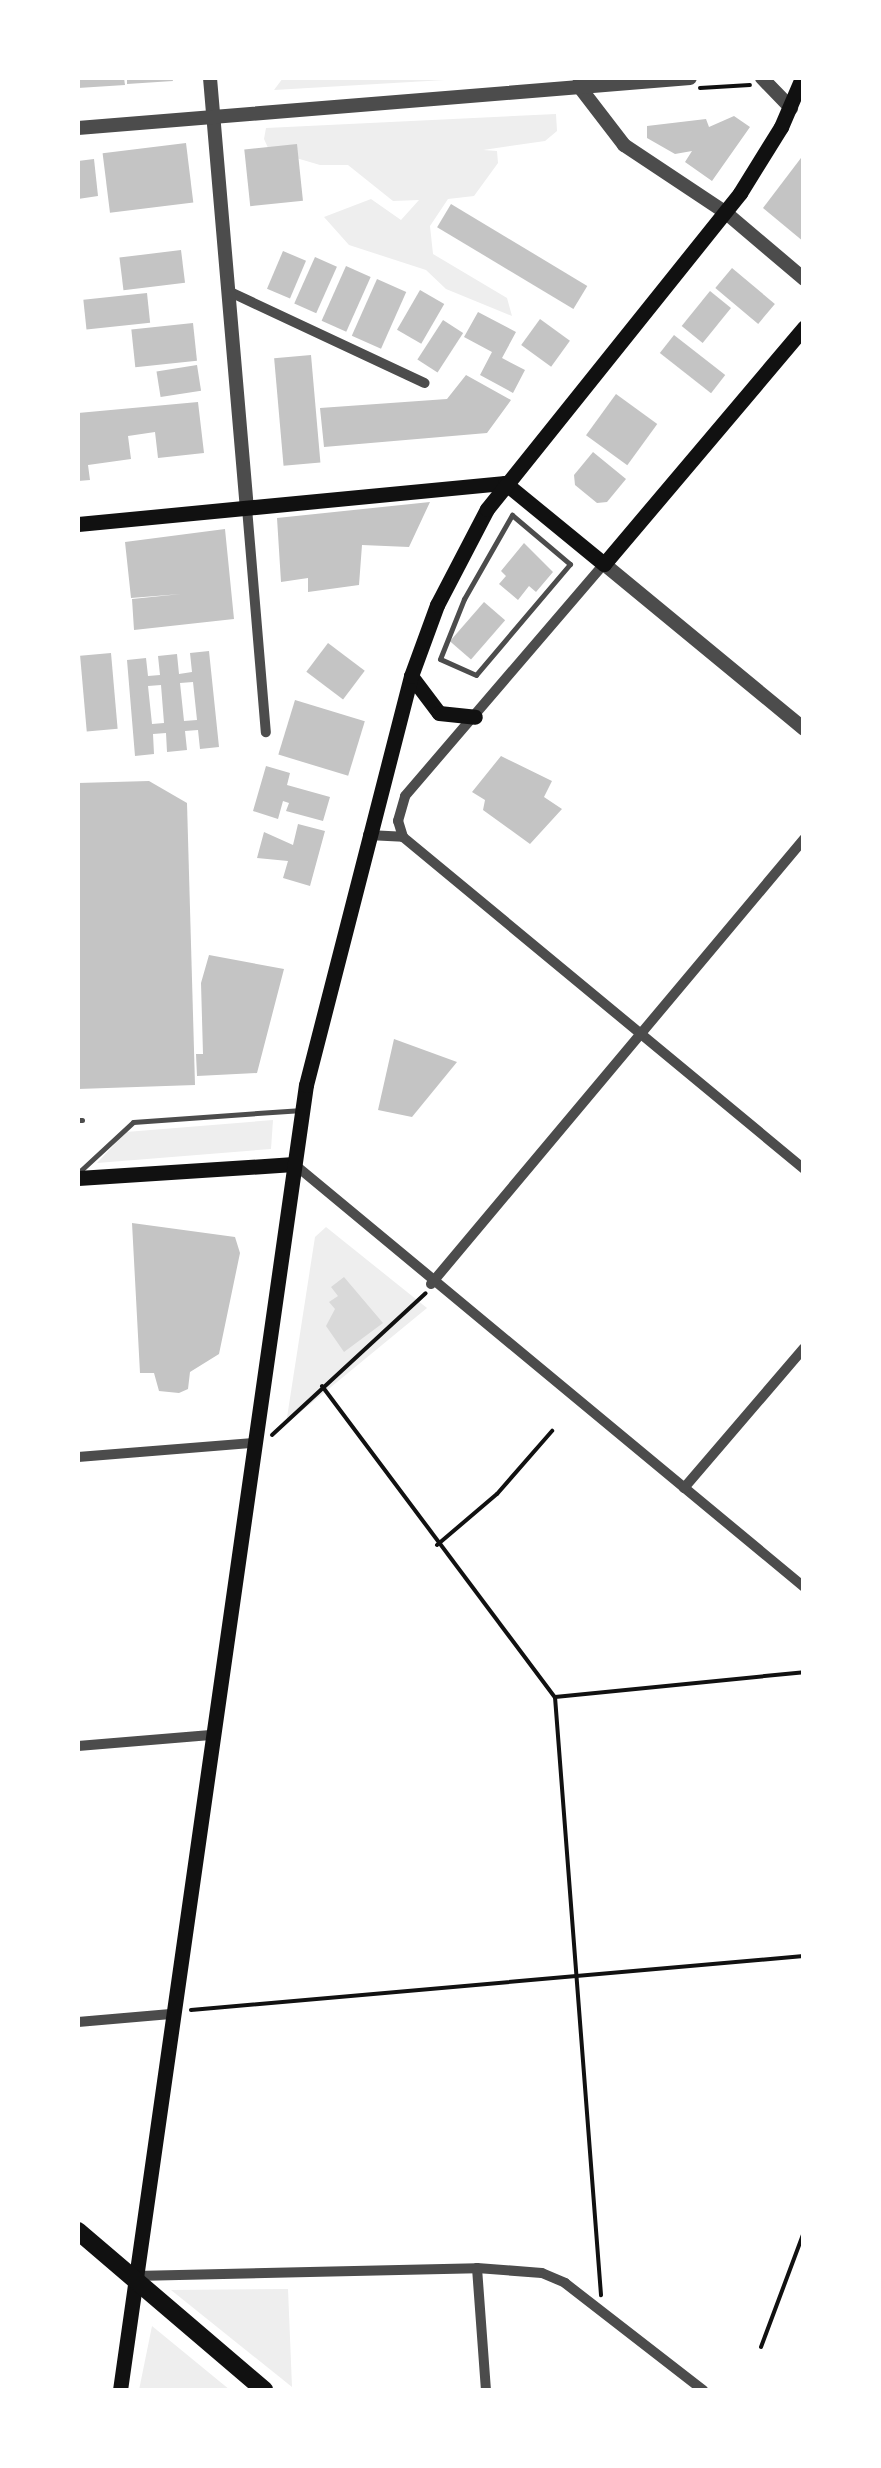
<!DOCTYPE html>
<style>
body{margin:0}
#map{position:relative;width:881px;height:2468px;overflow:hidden;background:#fff;font-family:Signika,sans-serif}
div>[style]{position:absolute}
[style*='--x']{left:calc(var(--x)*1px);top:calc(var(--y)*1px);width:calc(var(--w)*1px);rotate:calc(var(--a)*1deg)}
.green>*{inset:0;background:#eee}
.water>*{inset:0;background:#d9d9d9}
.building>*{inset:0;background:#c4c4c4;transform-origin:0 0}
.path>*{height:4px;margin:-2px;padding:0 2px;transform-origin:2px;border-radius:2px;background:#111}
.service>*{height:5px;margin:-2.5px;padding:0 2.5px;transform-origin:2.5px;border-radius:2.5px;background:#4c4c4c}
.minor>*{height:10px;margin:-5px;padding:0 5px;transform-origin:5px;border-radius:5px;background:#4c4c4c}
.tertiary>*{height:14px;margin:-7px;padding:0 7px;transform-origin:7px;border-radius:7px;background:#4c4c4c}
.secondary>*{height:15px;margin:-7.5px;padding:0 7.5px;transform-origin:7.5px;border-radius:7.5px;background:#111}
.primary>*{height:18px;margin:-9px;padding:0 9px;transform-origin:9px;border-radius:9px;background:#111}
span{translate:-50% -50%;white-space:nowrap;text-align:center;line-height:1.15;-webkit-text-stroke:9px #fff;paint-order:stroke}
.frame{position:absolute;inset:0;border:80px solid #fff;pointer-events:none}
</style>
<div id="map">
<div class="green">
<i style="clip-path:polygon(283px 78px,479px 78px,274px 90px)"></i>
<i style="clip-path:polygon(556px 114px,557px 131px,545px 141px,483px 150px,497px 151px,498px 163px,474px 196px,448px 199px,430px 226px,433px 254px,507px 298px,512px 316px,446px 289px,426px 270px,349px 245px,324px 217px,371px 199px,401px 220px,419px 200px,393px 201px,348px 165px,320px 165px,269px 150px,264px 139px,266px 128px)"></i>
<i style="clip-path:polygon(273px 1120px,271px 1149px,97px 1163px,126px 1132px)"></i>
<i style="clip-path:polygon(326px 1227px,427px 1308px,286px 1424px,315px 1237px)"></i>
<i style="clip-path:polygon(288px 2289px,292px 2387px,171px 2290px)"></i>
<i style="clip-path:polygon(152px 2326px,230px 2390px,139px 2390px)"></i>
</div>
<div class="water">
<i style="clip-path:polygon(344px 1277px,383px 1323px,344px 1352px,326px 1326px,335px 1309px,329px 1302px,338px 1296px,331px 1287px)"></i>
</div>
<div class="building">
<i style="clip-path:polygon(78px 78px,124px 78px,125px 85px,78px 88px)"></i>
<i style="clip-path:polygon(127px 78px,172px 78px,173px 81px,127px 84px)"></i>
<i style="clip-path:polygon(734px 116px,750px 127px,712px 181px,685px 162px,692px 151px,675px 154px,647px 138px,647px 126px,706px 119px,709px 127px)"></i>
<i style="left:186px;top:143px;width:60px;height:84px;rotate:83deg"></i>
<i style="left:297px;top:144px;width:57px;height:53px;rotate:84deg"></i>
<i style="clip-path:polygon(804px 154px,804px 242px,763px 208px)"></i>
<i style="clip-path:polygon(94px 159px,98px 196px,78px 199px,78px 161px)"></i>
<i style="left:451px;top:204px;width:159px;height:27px;rotate:31deg"></i>
<i style="left:181px;top:250px;width:33px;height:62px;rotate:83deg"></i>
<i style="left:283px;top:251px;width:25px;height:41px;rotate:23deg"></i>
<i style="left:315px;top:257px;width:24px;height:51px;rotate:24deg"></i>
<i style="left:346px;top:266px;width:27px;height:60px;rotate:24deg"></i>
<i style="left:732px;top:268px;width:56px;height:26px;rotate:40deg"></i>
<i style="left:377px;top:279px;width:32px;height:62px;rotate:24deg"></i>
<i style="left:420px;top:290px;width:28px;height:46px;rotate:30deg"></i>
<i style="left:710px;top:291px;width:27px;height:45px;rotate:39deg"></i>
<i style="left:147px;top:293px;width:30px;height:64px;rotate:84deg"></i>
<i style="clip-path:polygon(478px 312px,516px 332px,502px 358px,525px 370px,513px 393px,480px 375px,492px 352px,464px 337px)"></i>
<i style="left:540px;top:319px;width:37px;height:32px;rotate:36deg"></i>
<i style="left:443px;top:320px;width:24px;height:47px;rotate:33deg"></i>
<i style="left:193px;top:323px;width:38px;height:62px;rotate:84deg"></i>
<i style="left:674px;top:335px;width:65px;height:23px;rotate:38deg"></i>
<i style="left:311px;top:355px;width:108px;height:37px;rotate:85deg"></i>
<i style="left:197px;top:365px;width:26px;height:41px;rotate:81deg"></i>
<i style="clip-path:polygon(466px 375px,511px 400px,487px 433px,324px 447px,320px 408px,447px 399px)"></i>
<i style="left:616px;top:394px;width:51px;height:51px;rotate:36deg"></i>
<i style="clip-path:polygon(198px 402px,204px 453px,158px 458px,155px 432px,128px 436px,131px 459px,88px 465px,90px 480px,78px 481px,78px 413px)"></i>
<i style="clip-path:polygon(593px 452px,626px 479px,607px 502px,597px 503px,575px 485px,574px 475px)"></i>
<i style="clip-path:polygon(430px 502px,409px 547px,362px 545px,359px 585px,308px 592px,308px 578px,281px 582px,277px 518px)"></i>
<i style="clip-path:polygon(225px 529px,234px 619px,134px 630px,132px 599px,181px 594px,131px 598px,125px 542px)"></i>
<i style="clip-path:polygon(524px 543px,553px 572px,536px 592px,529px 586px,518px 600px,499px 584px,506px 576px,501px 571px)"></i>
<i style="left:484px;top:602px;width:28px;height:52px;rotate:41deg"></i>
<i style="left:328px;top:643px;width:46px;height:36px;rotate:37deg"></i>
<i style="clip-path:polygon(evenodd,209px 651px,219px 747px,200px 749px,198px 730px,185px 731px,187px 750px,167px 752px,166px 733px,153px 734px,154px 754px,135px 756px,127px 660px,146px 658px,148px 676px,160px 675px,158px 656px,177px 654px,179px 674px,192px 672px,190px 653px,209px 651px,193px 682px,197px 720px,184px 721px,180px 683px,193px 682px,209px 651px,161px 685px,164px 723px,152px 724px,148px 686px,161px 685px)"></i>
<i style="left:111px;top:653px;width:76px;height:31px;rotate:85deg"></i>
<i style="left:295px;top:700px;width:73px;height:57px;rotate:17deg"></i>
<i style="clip-path:polygon(501px 756px,552px 781px,544px 797px,562px 809px,530px 844px,483px 810px,485px 800px,472px 792px)"></i>
<i style="clip-path:polygon(266px 766px,290px 773px,287px 785px,330px 797px,323px 821px,286px 811px,289px 803px,283px 801px,278px 819px,253px 811px)"></i>
<i style="clip-path:polygon(149px 781px,187px 803px,195px 1085px,78px 1089px,78px 783px)"></i>
<i style="clip-path:polygon(298px 824px,325px 831px,310px 886px,283px 878px,288px 861px,257px 858px,264px 832px,293px 845px)"></i>
<i style="clip-path:polygon(209px 955px,284px 969px,257px 1073px,197px 1076px,196px 1054px,203px 1054px,201px 983px)"></i>
<i style="clip-path:polygon(394px 1039px,457px 1062px,412px 1117px,378px 1110px)"></i>
<i style="clip-path:polygon(132px 1223px,235px 1237px,240px 1253px,219px 1354px,190px 1372px,188px 1389px,179px 1393px,159px 1391px,154px 1373px,140px 1373px)"></i>
</div>
<div class="path">
<i style="--x:700;--y:88;--w:50;--a:-3.4"></i>
<i style="--x:322;--y:1386;--w:389;--a:53.2"></i>
<i style="--x:555;--y:1697;--w:250;--a:-5.7"></i>
<i style="--x:272;--y:1435;--w:209;--a:-42.7"></i>
<i style="--x:437;--y:1545;--w:79;--a:-40.4"></i>
<i style="--x:497;--y:1494;--w:84;--a:-48.9"></i>
<i style="--x:555;--y:1697;--w:600;--a:85.6"></i>
<i style="--x:191;--y:2010;--w:615;--a:-5.03"></i>
<i style="--x:761;--y:2347;--w:123;--a:-69.5"></i>
</div>
<div class="service">
<i style="--x:512;--y:515;--w:76;--a:40.2"></i>
<i style="--x:570;--y:564;--w:145;--a:130.3"></i>
<i style="--x:476;--y:675;--w:39;--a:-156"></i>
<i style="--x:440;--y:659;--w:65;--a:-68.2"></i>
<i style="--x:464;--y:599;--w:97;--a:-60.3"></i>
<i style="--x:78;--y:1120;--w:4;--a:0"></i>
<i style="--x:78;--y:1173;--w:75;--a:-42.8"></i>
<i style="--x:133;--y:1122;--w:166;--a:-4.1"></i>
</div>
<div class="minor">
<i style="--x:228;--y:291;--w:217;--a:25.1"></i>
<i style="--x:247;--y:508;--w:225;--a:85.2"></i>
<i style="--x:368;--y:835;--w:35;--a:3"></i>
<i style="--x:403;--y:837;--w:521;--a:39.62"></i>
<i style="--x:403;--y:837;--w:17;--a:-107"></i>
<i style="--x:398;--y:821;--w:26;--a:-74"></i>
<i style="--x:405;--y:796;--w:306;--a:-49.4"></i>
<i style="--x:294;--y:1164;--w:663;--a:39.67"></i>
<i style="--x:431;--y:1284;--w:581;--a:-50.03"></i>
<i style="--x:78;--y:1457;--w:176;--a:-4.6"></i>
<i style="--x:684;--y:1488;--w:184;--a:-49.4"></i>
<i style="--x:78;--y:1746;--w:133;--a:-4.7"></i>
<i style="--x:78;--y:2022;--w:93;--a:-4.9"></i>
<i style="--x:477;--y:2268;--w:122;--a:85.8"></i>
<i style="--x:135;--y:2276;--w:342;--a:-1.3"></i>
<i style="--x:477;--y:2268;--w:65;--a:4.4"></i>
<i style="--x:542;--y:2273;--w:25;--a:23"></i>
<i style="--x:565;--y:2283;--w:175;--a:37.8"></i>
</div>
<div class="tertiary">
<i style="--x:210;--y:78;--w:432;--a:85.1"></i>
<i style="--x:762;--y:78;--w:42;--a:46"></i>
<i style="--x:578;--y:85;--w:76;--a:52.5"></i>
<i style="--x:624;--y:145;--w:121;--a:33.6"></i>
<i style="--x:725;--y:212;--w:104;--a:40.3"></i>
<i style="--x:78;--y:128;--w:614;--a:-4.67"></i>
<i style="--x:604;--y:564;--w:259;--a:39.5"></i>
</div>
<div class="secondary">
<i style="--x:78;--y:524;--w:429;--a:-5.5"></i>
<i style="--x:505;--y:483;--w:128;--a:39.3"></i>
<i style="--x:604;--y:564;--w:310;--a:-49.8"></i>
<i style="--x:411;--y:676;--w:46;--a:52.9"></i>
<i style="--x:439;--y:713;--w:36;--a:6"></i>
<i style="--x:78;--y:1178;--w:216;--a:-3.7"></i>
<i style="--x:120;--y:2390;--w:1318;--a:-81.89"></i>
<i style="--x:306;--y:1085;--w:422;--a:-75.6"></i>
<i style="--x:411;--y:676;--w:76;--a:-69.9"></i>
<i style="--x:437;--y:605;--w:108;--a:-62.5"></i>
<i style="--x:487;--y:509;--w:405;--a:-51.3"></i>
<i style="--x:740;--y:193;--w:78;--a:-58.2"></i>
<i style="--x:781;--y:127;--w:53;--a:-66.8"></i>
</div>
<div class="primary">
<i style="--x:78;--y:2231;--w:245;--a:40.5"></i>
</div>
<div class="frame"></div>
</div>
